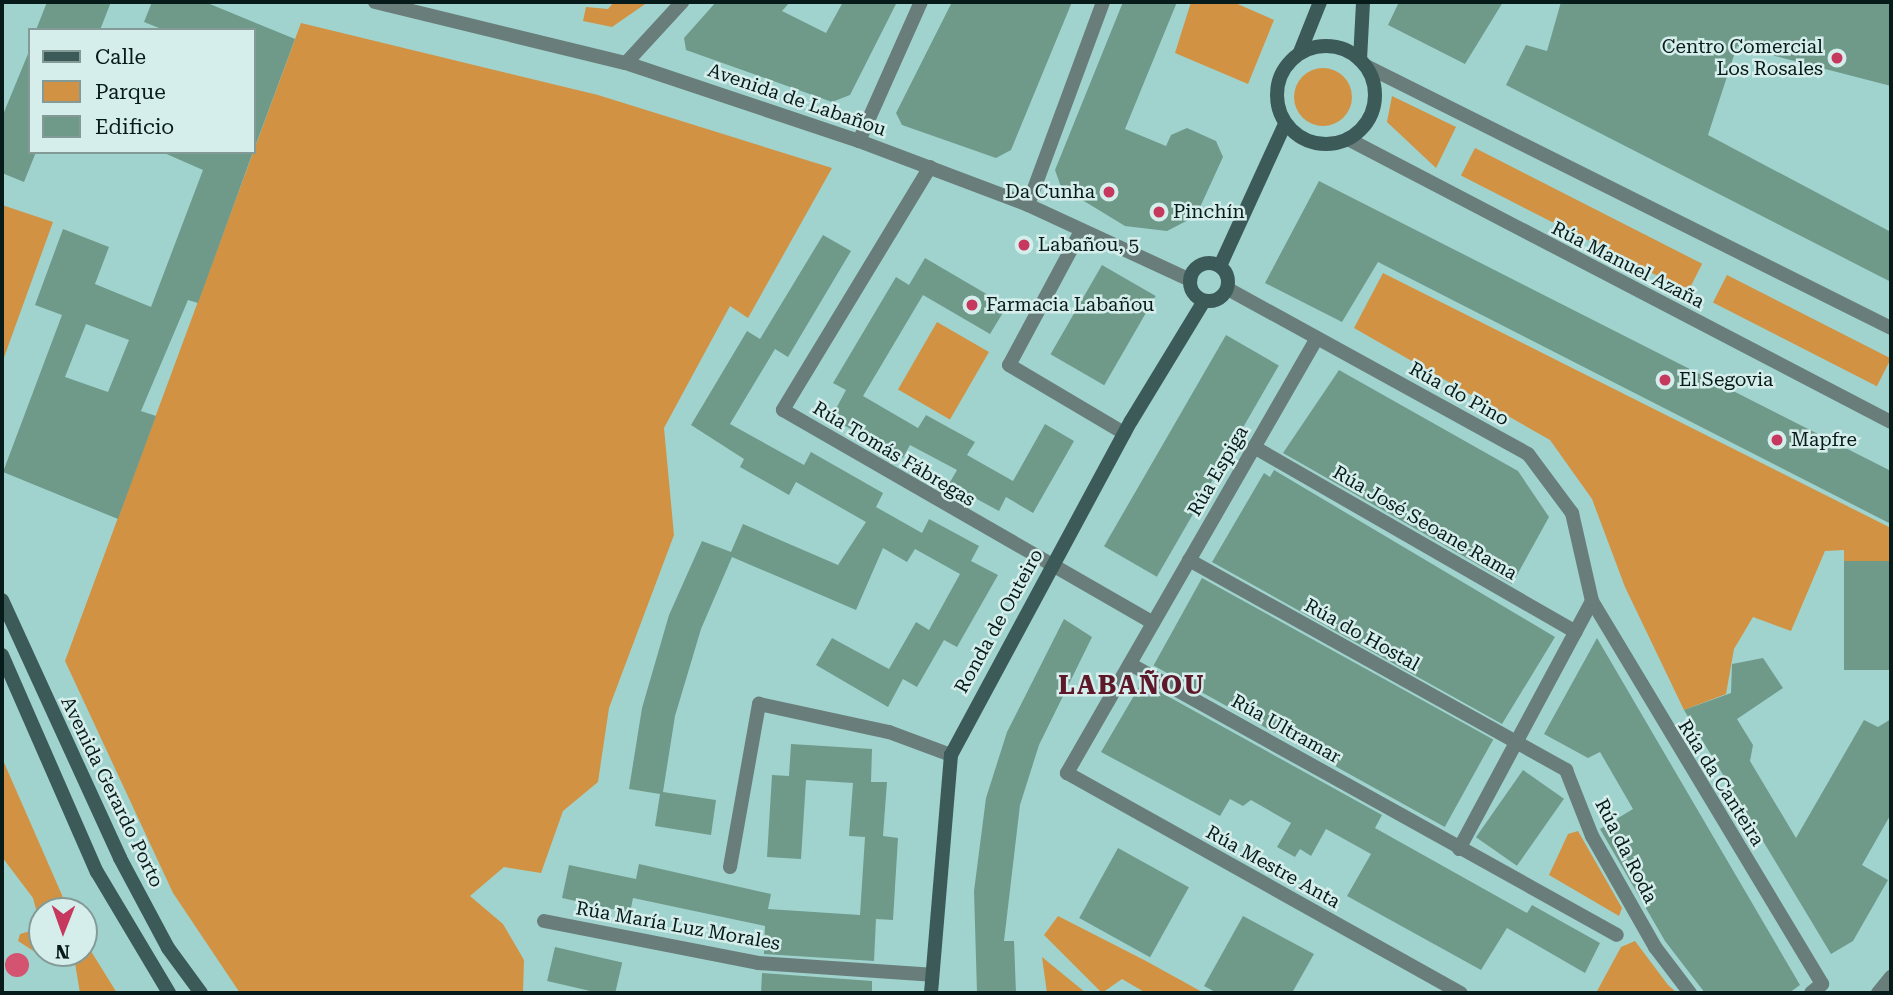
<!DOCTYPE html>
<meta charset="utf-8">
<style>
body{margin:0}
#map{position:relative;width:1893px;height:995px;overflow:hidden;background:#a0d3ce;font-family:"Roboto Serif",serif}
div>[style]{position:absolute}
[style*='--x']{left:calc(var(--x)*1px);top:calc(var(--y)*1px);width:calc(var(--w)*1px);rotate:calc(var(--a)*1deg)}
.green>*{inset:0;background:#d19244;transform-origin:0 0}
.round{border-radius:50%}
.water>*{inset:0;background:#d45370}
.building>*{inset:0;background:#6f9a8a;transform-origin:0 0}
.street>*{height:14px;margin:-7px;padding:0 7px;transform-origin:7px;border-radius:7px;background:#697d7b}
.secondary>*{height:14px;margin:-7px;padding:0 7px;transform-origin:7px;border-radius:7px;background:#3c5a58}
.secondary>.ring{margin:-7px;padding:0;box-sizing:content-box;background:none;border:14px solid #3c5a58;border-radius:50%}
.dots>*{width:19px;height:19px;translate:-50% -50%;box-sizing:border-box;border:4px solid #d5eeeb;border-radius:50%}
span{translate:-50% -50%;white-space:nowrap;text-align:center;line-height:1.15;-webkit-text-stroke:5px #d5eeeb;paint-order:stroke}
.poi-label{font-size:19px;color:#071b1a}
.right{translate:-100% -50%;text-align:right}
.left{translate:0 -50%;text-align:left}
.street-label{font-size:19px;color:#071b1a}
.district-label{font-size:26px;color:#5d192a;font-weight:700;letter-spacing:2px}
.frame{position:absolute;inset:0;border:4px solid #071b1a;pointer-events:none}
.legend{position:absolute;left:28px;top:28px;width:228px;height:126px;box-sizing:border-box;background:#d5eeeb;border:2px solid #839a97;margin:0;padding:9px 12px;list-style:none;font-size:21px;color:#071b1a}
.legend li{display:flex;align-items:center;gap:14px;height:35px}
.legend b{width:35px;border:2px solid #839a97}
.north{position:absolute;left:28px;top:897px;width:70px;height:70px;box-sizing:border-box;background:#d5eeeb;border:2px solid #839a97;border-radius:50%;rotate:181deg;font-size:19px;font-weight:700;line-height:28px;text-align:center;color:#071b1a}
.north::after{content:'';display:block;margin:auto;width:24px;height:32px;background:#c7385e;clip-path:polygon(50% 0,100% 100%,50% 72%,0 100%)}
</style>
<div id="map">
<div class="green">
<i style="clip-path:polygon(614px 2px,648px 2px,612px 27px,583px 21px,586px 7px,608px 9px)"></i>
<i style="clip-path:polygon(1191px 2px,1233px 2px,1274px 20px,1248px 84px,1175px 53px)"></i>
<i style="clip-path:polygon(301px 23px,598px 95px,832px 168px,748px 318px,730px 306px,664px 428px,674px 535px,609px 708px,598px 782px,563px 811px,541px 873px,504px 867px,470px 896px,503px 924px,524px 960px,523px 993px,240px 993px,173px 893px,65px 661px)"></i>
<i class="round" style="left:1294px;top:68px;width:58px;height:58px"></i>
<i style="clip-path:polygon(1392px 96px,1456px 127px,1436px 168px,1387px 122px)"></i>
<i style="left:1475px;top:148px;width:255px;height:31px;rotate:27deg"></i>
<i style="clip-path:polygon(2px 205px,53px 222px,2px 363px)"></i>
<i style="clip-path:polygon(1383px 273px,1891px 528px,1891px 561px,1844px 562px,1844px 550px,1825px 551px,1791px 631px,1753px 617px,1734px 649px,1726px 694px,1684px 710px,1625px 587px,1592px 499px,1550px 440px,1354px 328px)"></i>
<i style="left:1727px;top:275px;width:184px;height:31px;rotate:27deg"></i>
<i style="left:937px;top:322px;width:60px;height:78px;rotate:30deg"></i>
<i style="clip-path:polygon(2px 758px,69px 911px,42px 911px,42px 953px,84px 953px,84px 940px,117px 993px,80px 993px,75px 963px,57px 966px,18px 941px,20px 934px,41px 928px,33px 898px,2px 857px)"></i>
<i style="clip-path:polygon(1578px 831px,1622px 908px,1619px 916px,1549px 875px,1568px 834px)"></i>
<i style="clip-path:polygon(1058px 916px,1146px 961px,1204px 993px,1146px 993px,1122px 979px,1102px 993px,1044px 935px)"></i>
<i style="clip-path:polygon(1635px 941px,1668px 985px,1677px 993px,1596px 993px,1621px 947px)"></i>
<i style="clip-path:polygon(1042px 957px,1086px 993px,1047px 993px)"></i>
</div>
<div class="water">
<i class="round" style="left:5px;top:953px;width:24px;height:24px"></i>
</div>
<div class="building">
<i style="clip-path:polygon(47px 2px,111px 2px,100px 30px,36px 30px)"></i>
<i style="clip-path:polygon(152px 2px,205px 2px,295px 39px,256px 144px,254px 30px,164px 30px,144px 22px)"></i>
<i style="clip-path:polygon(716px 2px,790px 2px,782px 11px,826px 33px,843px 2px,897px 2px,850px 95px,832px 102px,686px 50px,684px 38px)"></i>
<i style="clip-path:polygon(952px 2px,1072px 2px,1011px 150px,996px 158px,902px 125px,896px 113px)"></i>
<i style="clip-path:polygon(1123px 2px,1177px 2px,1125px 129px,1166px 146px,1171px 135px,1187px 128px,1216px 141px,1223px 157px,1196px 216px,1167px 231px,1125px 226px,1061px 187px,1055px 170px)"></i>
<i style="clip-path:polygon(1399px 2px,1503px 2px,1465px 64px,1388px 25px)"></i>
<i style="clip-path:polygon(1561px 2px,1891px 2px,1891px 86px,1737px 46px,1708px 135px,1891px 232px,1891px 282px,1506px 85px,1526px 45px,1547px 51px)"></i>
<i style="clip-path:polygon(30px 49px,30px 152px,36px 152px,24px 182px,2px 173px,2px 117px)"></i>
<i style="clip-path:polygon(evenodd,162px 152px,253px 152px,198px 303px,188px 300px,141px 411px,156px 416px,118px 519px,3px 472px,62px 315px,35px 305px,63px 229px,109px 247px,95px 284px,151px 307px,203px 170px,162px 152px,86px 324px,129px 340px,108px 392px,65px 377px,86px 324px)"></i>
<i style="clip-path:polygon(1319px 181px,1891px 471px,1891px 524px,1378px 262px,1342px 322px,1265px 283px)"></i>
<i style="clip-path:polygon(823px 235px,851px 251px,788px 357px,775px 349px,730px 424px,804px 465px,811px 452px,883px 493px,876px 507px,922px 533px,929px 519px,979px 546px,971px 561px,998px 575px,957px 647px,944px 640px,917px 687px,903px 679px,888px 707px,816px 665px,832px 638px,889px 669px,916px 622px,929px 630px,960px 574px,915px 549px,907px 562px,883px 548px,856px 610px,732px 557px,701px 629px,675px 716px,663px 792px,716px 800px,711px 835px,655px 826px,660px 794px,629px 789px,642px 708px,669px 615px,702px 541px,731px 552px,743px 524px,838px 565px,866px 522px,796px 482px,789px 495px,740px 467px,744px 459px,691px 425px,747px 331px,760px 339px)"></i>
<i style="clip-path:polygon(925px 258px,1007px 306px,990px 334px,923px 295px,863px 396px,918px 428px,926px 415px,975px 442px,967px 455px,1013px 481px,1045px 424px,1074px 441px,1033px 513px,1006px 497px,999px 511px,949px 484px,957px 470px,910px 445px,903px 458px,831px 418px,846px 390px,833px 383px,896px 277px,909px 285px)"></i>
<i style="left:1102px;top:265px;width:62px;height:103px;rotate:30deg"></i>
<i style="left:1226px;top:335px;width:61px;height:244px;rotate:30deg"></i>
<i style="clip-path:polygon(1339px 370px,1518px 471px,1549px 517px,1512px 584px,1283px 453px)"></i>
<i style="clip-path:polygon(1274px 470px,1555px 637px,1502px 724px,1212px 562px,1264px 473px,1270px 477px)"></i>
<i style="left:1891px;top:561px;width:109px;height:47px;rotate:90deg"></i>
<i style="left:1202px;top:578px;width:333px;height:100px;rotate:29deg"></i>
<i style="clip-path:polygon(1064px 619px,1092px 637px,1039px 745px,1020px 805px,1004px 941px,1014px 941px,1016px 993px,977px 993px,974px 891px,986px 798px,1007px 732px)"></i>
<i style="clip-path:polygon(1597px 638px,1800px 985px,1789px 993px,1705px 993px,1665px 941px,1600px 829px,1633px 809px,1600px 752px,1588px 758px,1544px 734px)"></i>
<i style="clip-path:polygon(1763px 658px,1783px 688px,1737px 719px,1753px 745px,1750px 761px,1796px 838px,1864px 720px,1878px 727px,1891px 719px,1891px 814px,1862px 865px,1888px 880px,1853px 941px,1831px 954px,1684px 710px,1731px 693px,1732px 664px)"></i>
<i style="clip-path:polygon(1142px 682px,1382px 815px,1375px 828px,1527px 913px,1532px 905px,1600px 943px,1585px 973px,1507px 928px,1481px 970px,1347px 896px,1371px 854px,1326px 829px,1311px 856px,1300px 849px,1295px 857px,1277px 847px,1291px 823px,1251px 800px,1243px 806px,1230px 799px,1220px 816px,1101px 752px)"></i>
<i style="clip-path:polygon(791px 744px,872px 749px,871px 782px,887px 782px,883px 836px,898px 838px,893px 920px,876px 919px,874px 961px,764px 954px,765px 926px,633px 898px,630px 913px,562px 898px,569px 865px,636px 879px,639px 864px,771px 894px,768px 909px,860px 915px,865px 837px,849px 836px,853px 783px,806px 780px,801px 859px,767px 857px,772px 775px,789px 776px)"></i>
<i style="left:1523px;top:770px;width:50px;height:82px;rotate:35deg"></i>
<i style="left:1118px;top:848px;width:81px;height:80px;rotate:29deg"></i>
<i style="clip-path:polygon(1243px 916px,1314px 954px,1292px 993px,1217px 993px,1204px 986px)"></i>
<i style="left:555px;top:947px;width:69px;height:35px;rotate:13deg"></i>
<i style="clip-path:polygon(762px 973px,872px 981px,872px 993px,761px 993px)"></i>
</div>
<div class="street">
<i style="--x:375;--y:2;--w:258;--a:13.7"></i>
<i style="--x:626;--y:63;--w:246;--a:18.5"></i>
<i style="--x:859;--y:141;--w:181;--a:20.7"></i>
<i style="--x:1028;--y:205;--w:179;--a:24.8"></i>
<i style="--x:626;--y:63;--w:83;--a:-47.4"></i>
<i style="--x:1366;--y:66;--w:587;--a:26.52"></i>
<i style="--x:1348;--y:139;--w:612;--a:27.53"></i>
<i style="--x:859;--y:141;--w:152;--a:-66"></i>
<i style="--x:930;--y:167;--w:284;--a:121.2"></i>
<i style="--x:783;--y:410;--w:427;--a:29.9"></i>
<i style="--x:1028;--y:205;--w:216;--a:-69.7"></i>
<i style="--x:1081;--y:231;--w:152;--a:118.2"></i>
<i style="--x:1009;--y:365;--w:134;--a:30.6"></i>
<i style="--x:1228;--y:289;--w:342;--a:28.8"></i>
<i style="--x:1528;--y:454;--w:74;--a:53.3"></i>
<i style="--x:1572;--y:513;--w:90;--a:77.2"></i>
<i style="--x:1592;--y:601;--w:447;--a:59"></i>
<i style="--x:1822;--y:984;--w:14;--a:141"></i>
<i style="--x:1317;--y:338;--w:502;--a:119.89"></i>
<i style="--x:1067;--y:773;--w:451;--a:29.2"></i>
<i style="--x:1254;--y:447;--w:371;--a:29.9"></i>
<i style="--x:1189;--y:560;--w:432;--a:29.1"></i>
<i style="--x:1566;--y:770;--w:71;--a:68.5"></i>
<i style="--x:1592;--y:836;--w:128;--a:60.4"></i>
<i style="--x:1655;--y:947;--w:58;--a:52.7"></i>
<i style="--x:1130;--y:664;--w:557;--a:29.09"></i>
<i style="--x:1459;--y:849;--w:281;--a:-61.8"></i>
<i style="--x:730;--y:867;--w:166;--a:-79.9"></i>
<i style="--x:759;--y:704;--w:133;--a:12.2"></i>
<i style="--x:889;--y:732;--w:66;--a:20.4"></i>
<i style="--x:544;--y:921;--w:218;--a:11.1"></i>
<i style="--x:758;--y:963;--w:174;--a:3.9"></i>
<i style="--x:1878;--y:993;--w:21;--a:-51"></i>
</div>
<div class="secondary">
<i class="ring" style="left:1277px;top:46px;width:84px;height:84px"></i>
<i style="--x:1300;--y:52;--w:54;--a:-68.2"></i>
<i style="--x:1360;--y:60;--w:58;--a:-87"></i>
<i class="ring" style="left:1190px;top:263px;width:24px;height:24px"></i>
<i style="--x:1220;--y:266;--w:156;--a:-65.4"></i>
<i style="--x:2;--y:600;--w:284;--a:65.4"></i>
<i style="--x:120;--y:858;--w:102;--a:61.9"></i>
<i style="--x:168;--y:948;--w:56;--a:53.7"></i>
<i style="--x:2;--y:655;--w:237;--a:66.4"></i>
<i style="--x:97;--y:872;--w:141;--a:59.2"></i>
<i style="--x:931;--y:993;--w:239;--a:-85.2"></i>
<i style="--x:951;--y:755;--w:379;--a:-61.7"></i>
<i style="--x:1131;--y:421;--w:140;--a:-58.7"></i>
</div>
<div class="dots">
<i style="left:1837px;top:58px;background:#c7385e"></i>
<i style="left:1109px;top:192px;background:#c7385e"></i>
<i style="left:1159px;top:212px;background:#c7385e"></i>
<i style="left:1024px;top:245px;background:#c7385e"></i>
<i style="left:972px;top:305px;background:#c7385e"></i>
<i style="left:1665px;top:380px;background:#c7385e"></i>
<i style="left:1777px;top:440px;background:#c7385e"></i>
</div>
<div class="poi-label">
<span class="right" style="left:1823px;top:58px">Centro Comercial<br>Los Rosales</span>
<span class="right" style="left:1095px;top:192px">Da Cunha</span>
<span class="left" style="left:1173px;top:212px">Pinchín</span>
<span class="left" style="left:1038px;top:245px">Labañou, 5</span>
<span class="left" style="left:986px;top:305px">Farmacia Labañou</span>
<span class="left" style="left:1679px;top:380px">El Segovia</span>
<span class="left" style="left:1791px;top:440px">Mapfre</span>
</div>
<div class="street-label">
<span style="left:797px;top:100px;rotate:19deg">Avenida de Labañou</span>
<span style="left:1628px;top:265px;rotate:27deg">Rúa Manuel Azaña</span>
<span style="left:1459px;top:394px;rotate:29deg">Rúa do Pino</span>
<span style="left:894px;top:454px;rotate:31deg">Rúa Tomás Fábregas</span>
<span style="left:1218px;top:471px;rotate:-60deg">Rúa Espiga</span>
<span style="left:1425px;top:523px;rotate:30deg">Rúa José Seoane Rama</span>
<span style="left:999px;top:621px;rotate:-61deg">Ronda de Outeiro</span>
<span style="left:1362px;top:635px;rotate:29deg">Rúa do Hostal</span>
<span style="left:1286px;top:729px;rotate:29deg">Rúa Ultramar</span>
<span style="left:1721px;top:783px;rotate:58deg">Rúa da Canteira</span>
<span style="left:112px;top:792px;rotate:64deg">Avenida Gerardo Porto</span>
<span style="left:1626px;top:851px;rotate:63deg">Rúa da Roda</span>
<span style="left:1273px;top:867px;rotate:29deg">Rúa Mestre Anta</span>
<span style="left:678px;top:926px;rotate:10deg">Rúa María Luz Morales</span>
</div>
<div class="district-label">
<span style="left:1132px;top:686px">LABAÑOU</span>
</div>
<div class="frame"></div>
<ul class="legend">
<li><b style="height:9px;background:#3c5a58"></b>Calle</li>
<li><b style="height:19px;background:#d19244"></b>Parque</li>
<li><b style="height:19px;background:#6f9a8a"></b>Edificio</li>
</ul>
<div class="north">N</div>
</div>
